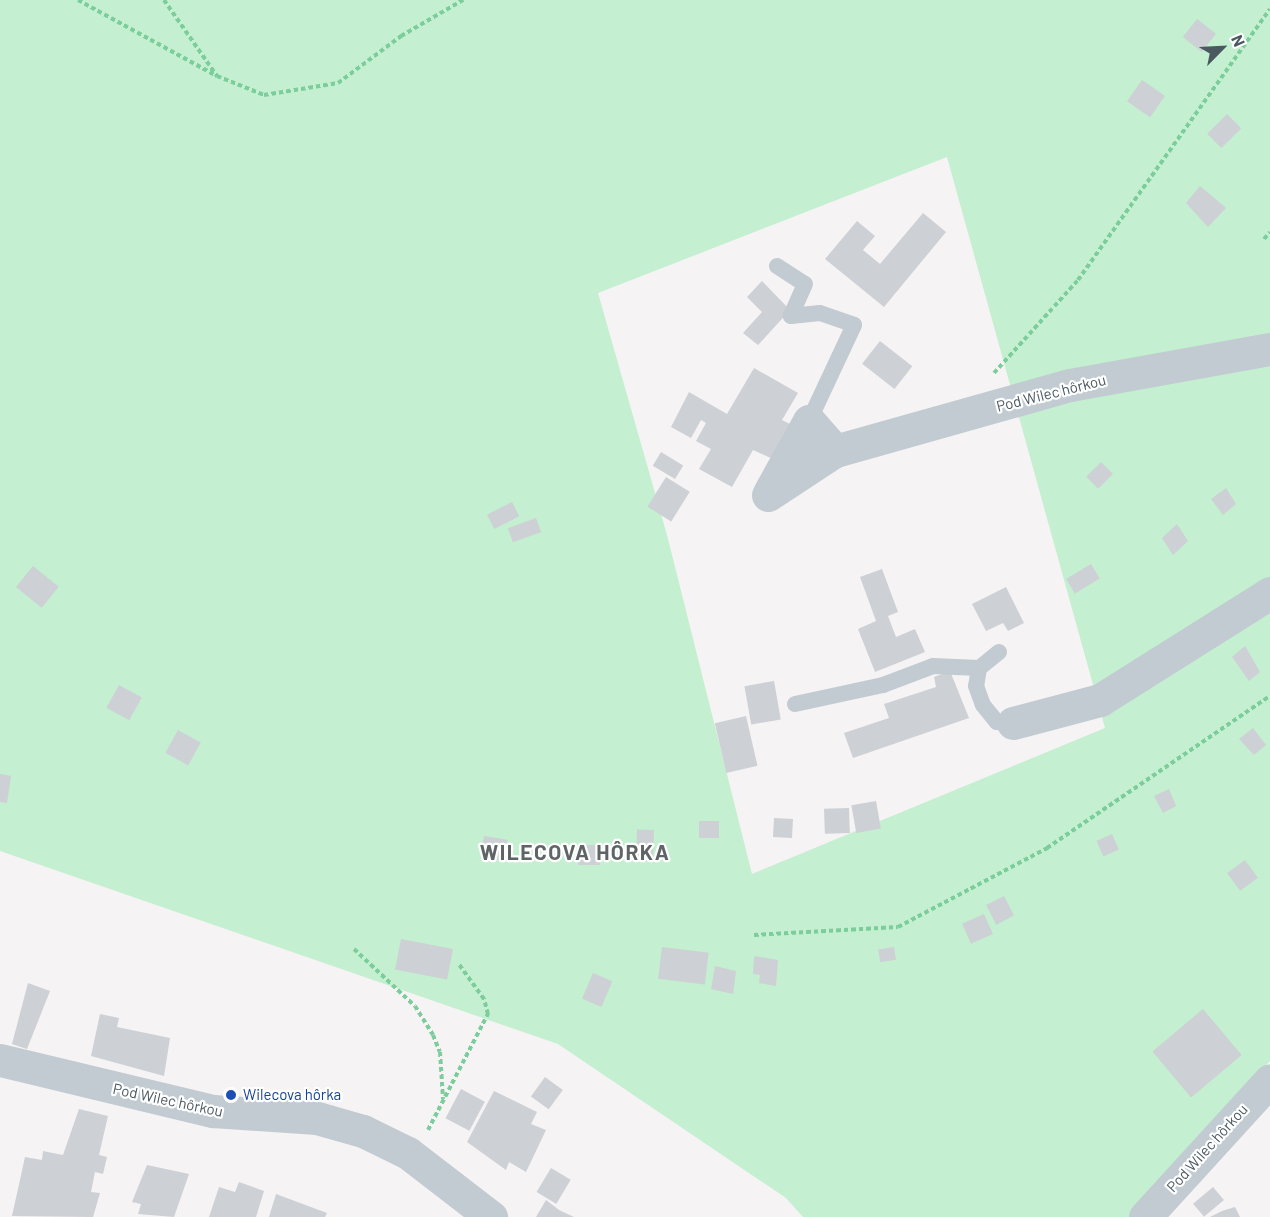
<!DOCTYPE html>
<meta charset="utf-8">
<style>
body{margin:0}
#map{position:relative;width:1270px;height:1217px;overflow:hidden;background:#f5f3f3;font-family:Barlow,sans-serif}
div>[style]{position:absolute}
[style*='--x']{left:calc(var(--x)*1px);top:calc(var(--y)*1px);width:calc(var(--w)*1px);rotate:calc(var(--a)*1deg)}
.green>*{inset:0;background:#c4efd0}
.building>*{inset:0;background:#cdd0d4;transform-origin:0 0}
.path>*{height:4px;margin-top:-2px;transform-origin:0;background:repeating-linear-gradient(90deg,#7ccd9c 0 4.5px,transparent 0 7.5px)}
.lane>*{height:16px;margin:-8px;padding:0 8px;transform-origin:8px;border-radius:8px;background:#c1cbd1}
.street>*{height:33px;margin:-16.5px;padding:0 16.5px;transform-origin:16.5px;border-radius:16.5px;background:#c1cbd1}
.dots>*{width:16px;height:16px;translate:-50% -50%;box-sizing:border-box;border:3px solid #fff;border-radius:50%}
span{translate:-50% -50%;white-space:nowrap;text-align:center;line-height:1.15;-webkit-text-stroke:4.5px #fff;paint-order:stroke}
.street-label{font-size:15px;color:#4a5860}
.transit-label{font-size:15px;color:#164399}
.left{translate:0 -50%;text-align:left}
.district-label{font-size:21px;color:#5f6467;font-weight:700;letter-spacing:1.5px}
.north{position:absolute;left:1192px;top:18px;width:60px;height:60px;-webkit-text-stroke:4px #fff;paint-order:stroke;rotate:66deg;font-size:16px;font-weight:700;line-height:24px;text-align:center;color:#4a5860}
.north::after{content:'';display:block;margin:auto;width:21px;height:27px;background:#4a5860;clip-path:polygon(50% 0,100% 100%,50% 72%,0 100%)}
</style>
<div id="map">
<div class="green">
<i style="clip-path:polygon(evenodd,0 0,1270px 0,1270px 1061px,1129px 1217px,803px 1217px,786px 1198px,558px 1044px,0 851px,0 0,947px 157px,1105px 728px,752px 874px,667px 535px,598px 293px,947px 157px)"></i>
</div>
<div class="building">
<i style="left:1197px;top:19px;width:24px;height:23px;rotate:38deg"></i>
<i style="left:1142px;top:80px;width:28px;height:26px;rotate:35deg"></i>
<i style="left:1227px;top:114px;width:20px;height:28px;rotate:45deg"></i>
<i style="clip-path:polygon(1200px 186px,1226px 208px,1208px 227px,1186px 203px)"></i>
<i style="clip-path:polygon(923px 213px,946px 232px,884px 307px,825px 259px,857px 221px,875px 236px,863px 250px,880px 264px)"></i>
<i style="clip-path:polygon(762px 281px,790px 310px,758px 345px,743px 333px,762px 312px,747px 297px)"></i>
<i style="left:880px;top:341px;width:41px;height:29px;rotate:38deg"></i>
<i style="clip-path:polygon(754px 368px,798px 393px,782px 420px,798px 428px,775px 460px,753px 450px,732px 487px,699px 469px,711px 449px,696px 441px,706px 423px,701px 420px,691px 438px,671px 427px,689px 392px,727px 414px)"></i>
<i style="left:661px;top:452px;width:26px;height:16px;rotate:31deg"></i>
<i style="left:1101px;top:462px;width:17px;height:21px;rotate:45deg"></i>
<i style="left:666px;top:477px;width:28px;height:35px;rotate:32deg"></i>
<i style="clip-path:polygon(1226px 488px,1236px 504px,1223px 515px,1211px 499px)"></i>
<i style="left:512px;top:502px;width:16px;height:28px;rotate:63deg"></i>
<i style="left:536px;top:518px;width:15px;height:30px;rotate:70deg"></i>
<i style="clip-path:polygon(1177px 524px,1188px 541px,1173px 555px,1162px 538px)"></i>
<i style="left:1091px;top:564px;width:17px;height:29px;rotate:59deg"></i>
<i style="left:33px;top:566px;width:33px;height:27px;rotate:39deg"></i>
<i style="clip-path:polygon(882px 569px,898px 612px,888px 616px,896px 637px,915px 629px,925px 652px,875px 672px,858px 629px,876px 621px,860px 577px)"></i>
<i style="clip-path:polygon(1006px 587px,1024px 623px,1008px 631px,1003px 623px,986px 631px,972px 604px)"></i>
<i style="clip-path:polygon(1245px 646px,1260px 672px,1249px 681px,1232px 657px)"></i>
<i style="clip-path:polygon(950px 671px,969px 718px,853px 758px,844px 733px,889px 718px,884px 704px,936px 687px,934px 677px)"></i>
<i style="left:774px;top:681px;width:39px;height:30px;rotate:80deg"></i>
<i style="left:119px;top:685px;width:26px;height:26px;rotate:29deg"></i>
<i style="left:746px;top:716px;width:51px;height:32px;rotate:77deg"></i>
<i style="clip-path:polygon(1253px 728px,1266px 745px,1254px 755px,1239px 739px)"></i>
<i style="left:178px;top:730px;width:26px;height:26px;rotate:29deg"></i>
<i style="clip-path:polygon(0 774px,11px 776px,7px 803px,0 802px)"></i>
<i style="clip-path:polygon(1169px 789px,1176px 806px,1163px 813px,1154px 796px)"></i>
<i style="left:876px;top:801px;width:28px;height:25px;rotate:80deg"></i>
<i style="left:849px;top:808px;width:25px;height:25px;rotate:88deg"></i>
<i style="left:774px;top:818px;width:19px;height:19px;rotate:3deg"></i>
<i style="left:699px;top:821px;width:20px;height:17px"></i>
<i style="left:654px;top:830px;width:29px;height:17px;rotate:92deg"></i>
<i style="left:1112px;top:834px;width:17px;height:17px;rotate:66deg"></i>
<i style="left:484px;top:836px;width:24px;height:21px;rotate:9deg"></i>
<i style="left:578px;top:845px;width:22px;height:20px"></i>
<i style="left:1245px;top:860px;width:22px;height:22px;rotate:54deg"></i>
<i style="left:1004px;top:896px;width:22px;height:20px;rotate:63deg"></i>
<i style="left:984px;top:914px;width:22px;height:24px;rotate:66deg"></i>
<i style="left:401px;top:939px;width:53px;height:31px;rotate:11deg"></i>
<i style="left:662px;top:947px;width:47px;height:32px;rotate:7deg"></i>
<i style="left:894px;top:947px;width:13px;height:16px;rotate:81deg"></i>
<i style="clip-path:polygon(754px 956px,778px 960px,776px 986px,759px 983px,760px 975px,753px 974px)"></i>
<i style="clip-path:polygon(715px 966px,736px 971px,733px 994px,711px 989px)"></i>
<i style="left:593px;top:973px;width:21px;height:28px;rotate:23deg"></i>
<i style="clip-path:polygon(28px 983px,50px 991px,27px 1049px,12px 1044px)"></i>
<i style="left:1203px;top:1009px;width:60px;height:66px;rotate:50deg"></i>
<i style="clip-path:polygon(100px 1014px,119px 1018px,117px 1027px,170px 1038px,164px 1076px,91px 1056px)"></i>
<i style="left:545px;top:1077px;width:22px;height:24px;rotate:36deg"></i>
<i style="left:461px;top:1089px;width:27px;height:33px;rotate:28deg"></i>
<i style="clip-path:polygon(494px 1091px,537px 1112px,531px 1124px,546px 1130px,526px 1172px,509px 1162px,506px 1170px,467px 1142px)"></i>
<i style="clip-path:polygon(79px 1109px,108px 1116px,99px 1155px,107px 1157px,103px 1174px,95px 1172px,91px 1192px,100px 1193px,93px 1217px,12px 1216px,25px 1157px,42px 1160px,43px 1151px,63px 1155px)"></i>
<i style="clip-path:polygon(147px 1165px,189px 1174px,174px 1217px,138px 1214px,141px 1204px,132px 1202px)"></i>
<i style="left:551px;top:1168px;width:23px;height:28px;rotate:31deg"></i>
<i style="clip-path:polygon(239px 1182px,264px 1191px,256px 1217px,209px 1217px,219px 1187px,235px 1192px)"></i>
<i style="left:1213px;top:1187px;width:17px;height:26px;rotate:50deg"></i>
<i style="clip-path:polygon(276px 1194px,327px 1213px,325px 1217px,269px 1217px)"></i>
<i style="clip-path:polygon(546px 1200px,559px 1210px,574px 1217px,536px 1217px)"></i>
<i style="clip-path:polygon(1235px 1207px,1240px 1217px,1210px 1217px,1222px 1211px)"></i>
</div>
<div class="path">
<i style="--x:78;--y:0;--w:158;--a:28.7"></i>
<i style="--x:217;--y:76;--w:51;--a:22"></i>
<i style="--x:264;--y:95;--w:75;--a:-9.2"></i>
<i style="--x:338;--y:83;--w:79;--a:-36.7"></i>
<i style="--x:401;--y:36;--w:72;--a:-30.1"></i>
<i style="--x:164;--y:0;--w:93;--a:55.1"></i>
<i style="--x:1264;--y:239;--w:9;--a:-49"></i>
<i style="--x:994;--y:373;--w:125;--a:-47.9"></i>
<i style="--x:1078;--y:280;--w:332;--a:-54.7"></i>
<i style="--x:754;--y:935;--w:144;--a:-3.2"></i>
<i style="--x:898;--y:927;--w:169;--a:-27.9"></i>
<i style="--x:1047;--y:848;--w:270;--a:-34.3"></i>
<i style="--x:354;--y:949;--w:83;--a:43.1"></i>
<i style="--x:415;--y:1006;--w:34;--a:58"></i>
<i style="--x:433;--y:1035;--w:18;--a:68"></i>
<i style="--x:440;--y:1052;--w:47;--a:86.3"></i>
<i style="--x:428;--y:1130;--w:131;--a:-62.7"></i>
<i style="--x:488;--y:1014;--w:16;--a:-105"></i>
<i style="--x:484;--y:999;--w:44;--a:-125.8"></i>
</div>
<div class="lane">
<i style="--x:777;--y:266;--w:33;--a:33"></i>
<i style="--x:805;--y:284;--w:35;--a:114"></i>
<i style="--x:791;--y:316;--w:29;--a:-6"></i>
<i style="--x:820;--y:313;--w:36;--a:19"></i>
<i style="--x:854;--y:325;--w:106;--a:115.1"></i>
<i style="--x:999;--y:652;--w:26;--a:141"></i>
<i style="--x:979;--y:668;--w:18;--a:99"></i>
<i style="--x:976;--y:686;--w:20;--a:70"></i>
<i style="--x:983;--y:705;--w:22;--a:51"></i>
<i style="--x:997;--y:722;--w:16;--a:4"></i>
<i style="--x:795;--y:704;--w:90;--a:-12.2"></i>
<i style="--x:883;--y:685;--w:53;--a:-20.8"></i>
<i style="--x:933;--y:666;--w:46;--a:2.5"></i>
</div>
<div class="street">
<i style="--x:770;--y:491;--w:80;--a:-60.9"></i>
<i style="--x:809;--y:421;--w:40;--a:49"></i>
<i style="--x:768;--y:495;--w:80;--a:-33.3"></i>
<i style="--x:835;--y:451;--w:244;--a:-15.7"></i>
<i style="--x:1070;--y:385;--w:203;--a:-10.2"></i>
<i style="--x:1013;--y:723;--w:90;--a:-14.8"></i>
<i style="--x:1100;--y:700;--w:201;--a:-32.2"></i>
<i style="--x:0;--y:1060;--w:219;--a:13.5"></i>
<i style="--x:213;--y:1111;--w:104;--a:3.9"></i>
<i style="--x:317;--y:1118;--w:48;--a:15.8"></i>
<i style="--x:363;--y:1131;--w:50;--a:26.1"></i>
<i style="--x:408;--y:1153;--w:105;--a:37.6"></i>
<i style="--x:1145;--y:1217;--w:185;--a:-47.6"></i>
</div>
<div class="dots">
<i style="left:231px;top:1095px;background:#1a4fb4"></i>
</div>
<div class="street-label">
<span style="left:1051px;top:393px;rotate:-14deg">Pod Wilec hôrkou</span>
<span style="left:168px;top:1100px;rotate:12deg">Pod Wilec hôrkou</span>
<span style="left:1207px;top:1148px;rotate:-48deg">Pod Wilec hôrkou</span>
</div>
<div class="transit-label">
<span class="left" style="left:243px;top:1095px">Wilecova hôrka</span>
</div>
<div class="district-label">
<span style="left:575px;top:852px">WILECOVA HÔRKA</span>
</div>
<div class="north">N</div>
</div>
